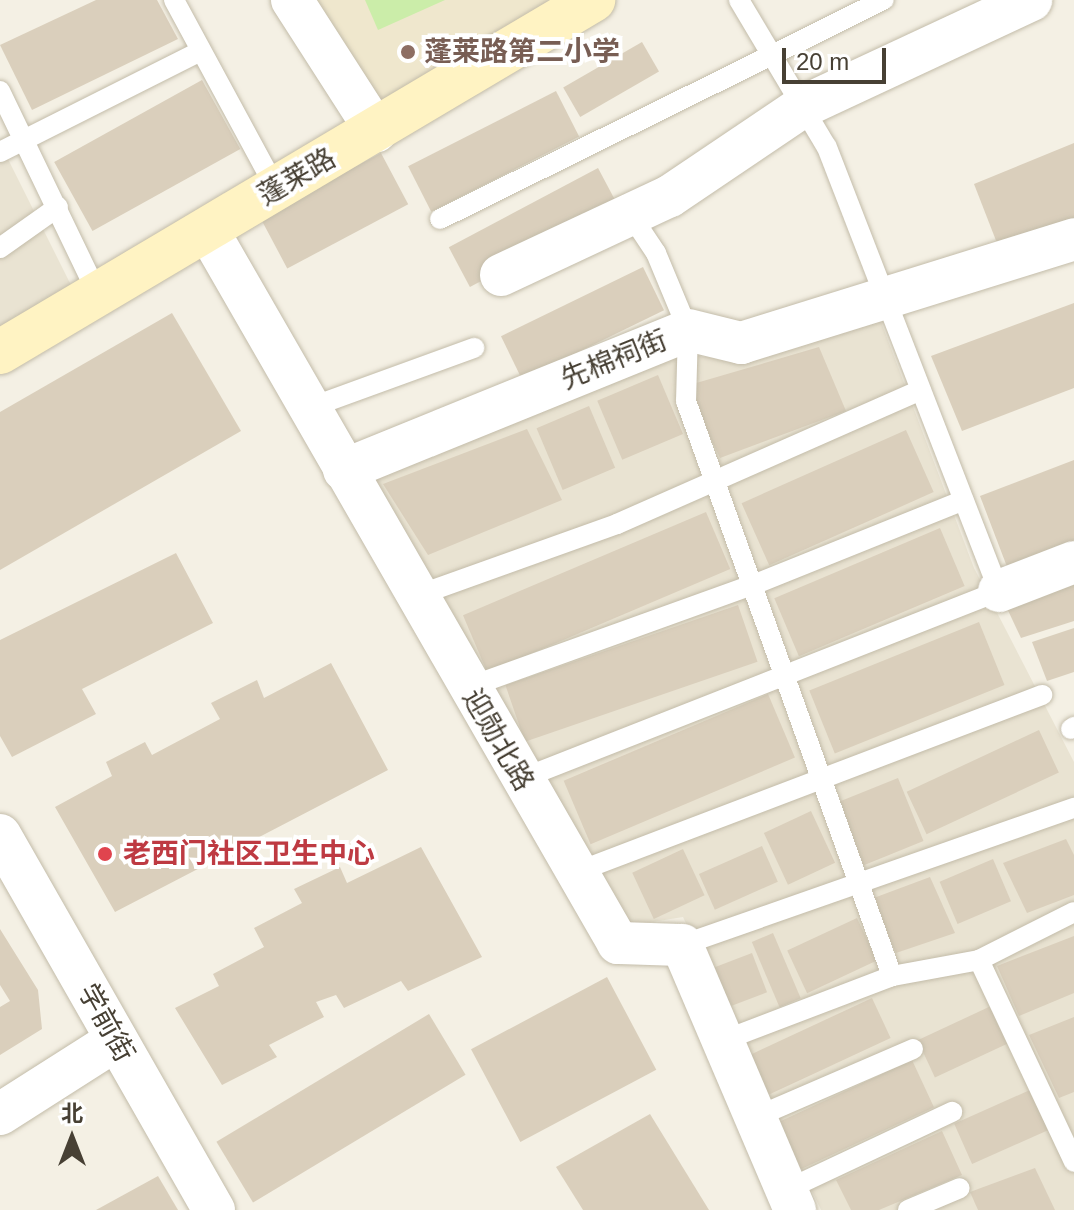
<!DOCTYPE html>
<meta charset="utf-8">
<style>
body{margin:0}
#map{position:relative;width:1074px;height:1210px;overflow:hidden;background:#f4f0e4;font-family:Helvetica,"Noto Sans SC",sans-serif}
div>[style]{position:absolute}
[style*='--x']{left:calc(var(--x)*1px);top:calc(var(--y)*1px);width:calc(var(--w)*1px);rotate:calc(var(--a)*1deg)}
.residential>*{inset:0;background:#e9e3d2}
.education>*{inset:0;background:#efe7cd}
.green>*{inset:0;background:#cbeda9}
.building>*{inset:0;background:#dacfbc;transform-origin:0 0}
.roads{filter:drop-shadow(0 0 2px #c3bca9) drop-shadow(0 0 2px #c3bca9)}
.lane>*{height:20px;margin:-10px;padding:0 10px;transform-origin:10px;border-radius:10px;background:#fff}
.street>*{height:42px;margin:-21px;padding:0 21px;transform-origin:21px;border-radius:21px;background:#fff}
.secondary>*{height:44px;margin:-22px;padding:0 22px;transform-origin:22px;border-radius:22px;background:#fff3c3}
.dots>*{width:22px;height:22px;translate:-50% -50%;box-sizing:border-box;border:4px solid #fff;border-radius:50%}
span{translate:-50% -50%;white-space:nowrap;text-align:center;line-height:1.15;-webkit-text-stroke:8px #fff;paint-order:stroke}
.education-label{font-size:28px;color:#785e54;font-weight:700}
.left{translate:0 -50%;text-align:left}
.street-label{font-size:28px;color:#474034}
.health-label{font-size:28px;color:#be3a42;font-weight:700}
.north{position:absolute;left:32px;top:1098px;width:80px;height:80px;-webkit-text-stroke:6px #fff;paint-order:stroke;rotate:0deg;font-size:22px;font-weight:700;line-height:32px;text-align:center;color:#474034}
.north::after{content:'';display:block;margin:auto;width:28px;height:36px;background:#474034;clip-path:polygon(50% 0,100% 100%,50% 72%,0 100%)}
.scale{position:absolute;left:782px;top:48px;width:104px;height:36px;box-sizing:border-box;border:4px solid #474034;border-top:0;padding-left:10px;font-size:24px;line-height:28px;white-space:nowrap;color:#474034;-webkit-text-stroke:6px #fff;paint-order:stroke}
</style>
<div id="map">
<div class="residential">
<i style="clip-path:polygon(0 143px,73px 289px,0 333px)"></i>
<i style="clip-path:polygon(878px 314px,974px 568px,1074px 762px,1074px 1210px,821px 1210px,683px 917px,627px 926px,368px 480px,679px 354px,734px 360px)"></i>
</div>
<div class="education">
<i style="clip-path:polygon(310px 0,561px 0,380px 104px)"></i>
</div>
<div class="green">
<i style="clip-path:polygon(365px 0,445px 0,378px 30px)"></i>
</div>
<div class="building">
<i style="clip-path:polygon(96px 0,157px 0,178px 39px,32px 110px,0 45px)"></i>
<i style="left:642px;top:42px;width:34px;height:91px;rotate:60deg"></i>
<i style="left:202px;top:80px;width:79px;height:169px;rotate:61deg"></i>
<i style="left:556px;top:91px;width:51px;height:166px;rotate:63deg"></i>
<i style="clip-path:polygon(1074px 143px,1074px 225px,1002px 256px,974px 184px)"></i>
<i style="left:381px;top:153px;width:58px;height:137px;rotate:62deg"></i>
<i style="left:598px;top:168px;width:45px;height:169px;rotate:62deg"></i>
<i style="left:643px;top:267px;width:48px;height:158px;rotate:64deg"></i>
<i style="clip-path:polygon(1074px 303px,1074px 388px,962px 431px,931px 356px)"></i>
<i style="clip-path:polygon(172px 313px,241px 431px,0 570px,0 412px)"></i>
<i style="clip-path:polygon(819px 347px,846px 411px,720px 458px,686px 386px)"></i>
<i style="left:658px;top:375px;width:64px;height:66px;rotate:67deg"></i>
<i style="left:589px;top:406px;width:67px;height:57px;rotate:67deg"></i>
<i style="clip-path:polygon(527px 429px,562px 500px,428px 555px,383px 484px)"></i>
<i style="left:906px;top:430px;width:68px;height:180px;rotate:66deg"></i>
<i style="clip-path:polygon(1074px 460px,1074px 547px,1009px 572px,980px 496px)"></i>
<i style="left:706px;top:512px;width:62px;height:264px;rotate:67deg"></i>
<i style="left:940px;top:528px;width:63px;height:180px;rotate:67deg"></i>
<i style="clip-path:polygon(176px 553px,213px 623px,82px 689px,96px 714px,12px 757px,0 736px,0 640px)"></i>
<i style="clip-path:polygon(1074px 580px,1074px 621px,1021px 638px,1005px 604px)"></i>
<i style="left:738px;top:605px;width:60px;height:246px;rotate:71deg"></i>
<i style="left:979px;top:622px;width:68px;height:183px;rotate:68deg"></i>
<i style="clip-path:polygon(1074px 628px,1074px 672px,1047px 681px,1032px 642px)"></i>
<i style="clip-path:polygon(331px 663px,388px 770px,115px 912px,55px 807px,112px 776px,106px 762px,145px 742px,152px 755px,220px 719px,211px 703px,257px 680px,264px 698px)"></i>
<i style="left:768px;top:694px;width:69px;height:222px;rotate:67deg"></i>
<i style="left:1039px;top:730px;width:47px;height:146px;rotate:65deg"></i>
<i style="left:898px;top:778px;width:68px;height:67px;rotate:68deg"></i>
<i style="left:811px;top:811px;width:57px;height:52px;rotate:65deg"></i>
<i style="clip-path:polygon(1066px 839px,1074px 855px,1074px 895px,1027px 913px,1003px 863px)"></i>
<i style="left:762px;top:846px;width:39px;height:69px;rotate:66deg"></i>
<i style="clip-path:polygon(421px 847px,482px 957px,408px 991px,401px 981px,344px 1008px,336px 995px,316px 1002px,324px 1017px,269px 1045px,277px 1057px,222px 1085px,175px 1008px,219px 986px,213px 974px,264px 947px,254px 928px,302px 903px,294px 889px,340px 867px,347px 883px)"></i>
<i style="left:683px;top:849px;width:51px;height:56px;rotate:65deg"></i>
<i style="left:993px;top:859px;width:46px;height:58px;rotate:67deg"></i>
<i style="clip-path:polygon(930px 877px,955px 933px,896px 953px,871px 899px)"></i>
<i style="left:857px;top:918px;width:47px;height:77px;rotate:65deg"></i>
<i style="clip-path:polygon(0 929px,38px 990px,42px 1029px,0 1055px,0 1007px,10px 1001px,0 985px)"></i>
<i style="left:773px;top:933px;width:71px;height:23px;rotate:67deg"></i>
<i style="clip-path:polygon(1074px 936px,1074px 993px,1019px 1016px,997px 966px)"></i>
<i style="left:752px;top:953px;width:42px;height:40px;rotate:69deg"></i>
<i style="left:607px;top:977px;width:105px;height:154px;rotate:62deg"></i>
<i style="left:872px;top:998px;width:44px;height:137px;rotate:65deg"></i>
<i style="left:991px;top:1006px;width:41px;height:81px;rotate:65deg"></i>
<i style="left:429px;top:1014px;width:71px;height:248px;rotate:59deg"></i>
<i style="clip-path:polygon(1074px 1017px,1074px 1092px,1059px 1098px,1029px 1035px)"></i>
<i style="left:912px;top:1060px;width:52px;height:154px;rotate:65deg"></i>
<i style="left:1030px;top:1090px;width:44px;height:83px;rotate:66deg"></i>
<i style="clip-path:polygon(650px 1114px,709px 1210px,583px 1210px,556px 1167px)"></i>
<i style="clip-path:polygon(942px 1131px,962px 1175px,879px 1210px,851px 1210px,836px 1180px)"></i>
<i style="clip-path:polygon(1035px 1168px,1055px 1210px,978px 1210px,970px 1192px)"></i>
<i style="clip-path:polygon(158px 1176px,178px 1210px,96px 1210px)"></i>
</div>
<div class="roads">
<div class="lane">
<i style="--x:174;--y:0;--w:215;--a:61.6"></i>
<i style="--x:0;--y:91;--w:224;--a:64.3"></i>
<i style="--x:0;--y:152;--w:225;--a:-26.7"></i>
<i style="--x:630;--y:214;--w:47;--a:56.3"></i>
<i style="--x:656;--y:253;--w:83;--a:67.4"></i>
<i style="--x:688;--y:330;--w:71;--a:91.6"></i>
<i style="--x:686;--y:401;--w:611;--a:70.29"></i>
<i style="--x:892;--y:976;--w:88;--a:-10.4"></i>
<i style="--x:979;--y:960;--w:223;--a:64.8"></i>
<i style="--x:440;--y:219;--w:495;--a:-26.3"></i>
<i style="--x:0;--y:248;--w:71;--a:-35.3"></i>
<i style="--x:309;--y:408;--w:176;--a:-20"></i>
<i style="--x:416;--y:596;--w:214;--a:-19.7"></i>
<i style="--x:617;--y:524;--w:332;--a:-23.8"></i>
<i style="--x:469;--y:687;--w:302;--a:-19.8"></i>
<i style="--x:753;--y:585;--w:227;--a:-21.9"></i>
<i style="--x:1071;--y:729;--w:4;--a:-34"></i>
<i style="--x:521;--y:779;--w:514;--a:-21.47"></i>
<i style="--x:999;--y:591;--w:477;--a:-111.2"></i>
<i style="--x:826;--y:146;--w:170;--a:-120.8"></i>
<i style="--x:574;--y:873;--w:501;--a:-20.82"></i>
<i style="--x:682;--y:945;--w:415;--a:-19.3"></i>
<i style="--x:979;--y:960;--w:106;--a:-26.8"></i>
<i style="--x:722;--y:1041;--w:182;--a:-20.9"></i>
<i style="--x:756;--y:1117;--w:171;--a:-23.4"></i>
<i style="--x:784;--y:1191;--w:186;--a:-25.2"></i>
<i style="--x:908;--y:1210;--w:56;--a:-22.9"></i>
</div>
<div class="street">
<i style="--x:292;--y:0;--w:156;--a:57.3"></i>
<i style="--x:207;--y:229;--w:824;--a:60.07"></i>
<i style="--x:618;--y:943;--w:64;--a:1.8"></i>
<i style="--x:682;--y:945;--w:288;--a:66.9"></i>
<i style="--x:501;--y:275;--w:187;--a:-25.1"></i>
<i style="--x:670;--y:196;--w:159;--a:-34"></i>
<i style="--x:802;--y:107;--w:253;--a:-25"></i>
<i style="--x:344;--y:470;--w:371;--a:-22.1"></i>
<i style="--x:688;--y:330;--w:55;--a:13.8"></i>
<i style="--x:741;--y:343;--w:349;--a:-17.3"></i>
<i style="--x:999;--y:591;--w:80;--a:-21.1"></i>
<i style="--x:0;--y:835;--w:432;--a:60.3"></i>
<i style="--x:0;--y:1114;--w:138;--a:-32.5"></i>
</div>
<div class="secondary">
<i style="--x:0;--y:352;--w:690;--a:-30.69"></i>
</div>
</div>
<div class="dots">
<i style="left:408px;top:52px;background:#8d6e63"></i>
<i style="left:105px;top:854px;background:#e0444e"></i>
</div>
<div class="education-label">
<span class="left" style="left:424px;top:52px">蓬莱路第二小学</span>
</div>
<div class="street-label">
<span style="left:297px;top:177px;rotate:-30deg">蓬莱路</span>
<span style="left:614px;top:360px;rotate:-22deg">先棉祠街</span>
<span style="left:498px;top:740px;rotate:60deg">迎勋北路</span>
<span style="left:106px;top:1023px;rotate:61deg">学前街</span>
</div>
<div class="health-label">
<span class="left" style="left:123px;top:854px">老西门社区卫生中心</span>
</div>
<div class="north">北</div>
<div class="scale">20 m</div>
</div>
